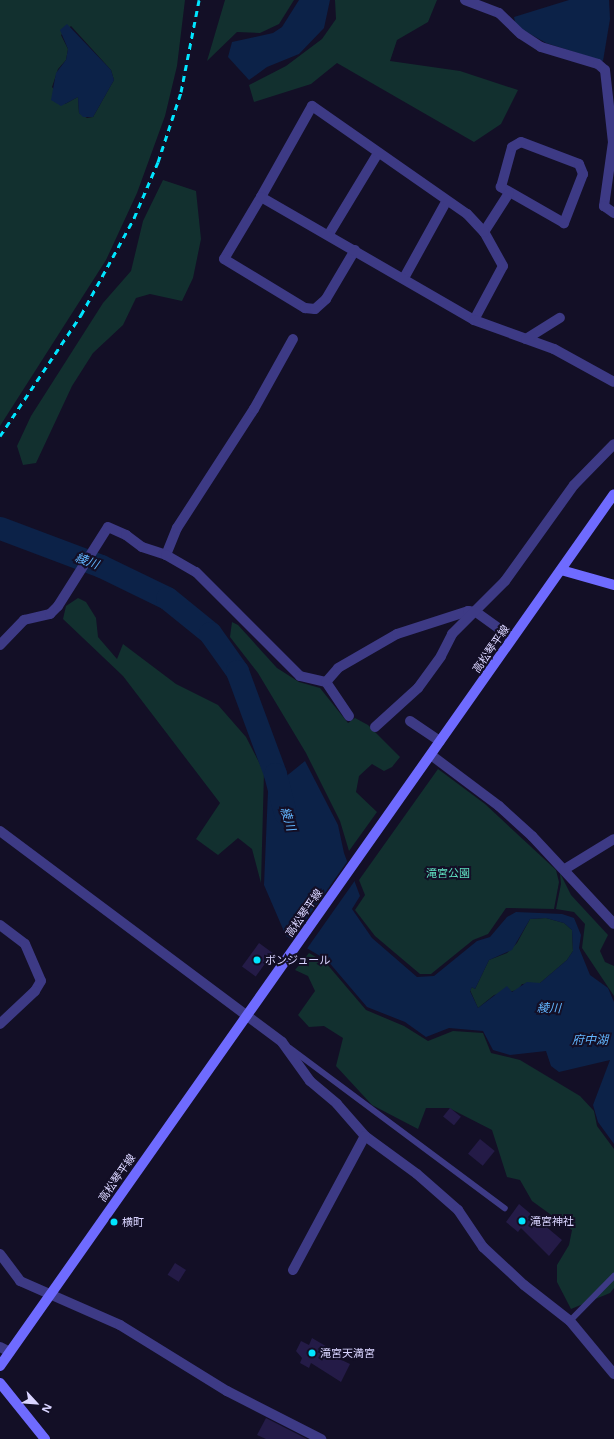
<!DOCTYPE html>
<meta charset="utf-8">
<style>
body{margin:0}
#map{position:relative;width:614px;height:1439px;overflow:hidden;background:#130f26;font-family:"Open Sans","Noto Sans JP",sans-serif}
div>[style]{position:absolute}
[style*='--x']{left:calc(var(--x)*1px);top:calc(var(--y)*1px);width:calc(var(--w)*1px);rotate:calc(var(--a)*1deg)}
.green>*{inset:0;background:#12302f}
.water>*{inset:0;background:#0c2248}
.pier>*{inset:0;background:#130f26}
.river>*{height:23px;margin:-11.5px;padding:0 11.5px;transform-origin:11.5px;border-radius:11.5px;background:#0c2248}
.building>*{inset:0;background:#241b47;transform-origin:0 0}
.lane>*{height:5.5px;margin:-2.75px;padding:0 2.75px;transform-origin:2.75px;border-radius:2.75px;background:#3d3a85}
.street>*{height:10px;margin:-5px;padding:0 5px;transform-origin:5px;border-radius:5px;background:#3d3a85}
.secondary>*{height:10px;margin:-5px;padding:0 5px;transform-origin:5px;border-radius:5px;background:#6f6bff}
.rail>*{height:3px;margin-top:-1.5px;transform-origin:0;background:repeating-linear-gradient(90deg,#00e5ff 0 6px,transparent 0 11px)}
.dots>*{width:11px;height:11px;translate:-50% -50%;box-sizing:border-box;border:2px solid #130f26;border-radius:50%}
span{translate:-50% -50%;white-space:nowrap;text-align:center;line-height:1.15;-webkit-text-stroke:4px #130f26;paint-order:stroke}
.street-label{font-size:11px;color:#d9d4ff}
.park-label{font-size:11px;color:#5fe0c0}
.poi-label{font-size:11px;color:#d9d4ff}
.left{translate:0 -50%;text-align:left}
.water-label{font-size:12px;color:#62b6ff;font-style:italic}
.north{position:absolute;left:16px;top:1383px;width:40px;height:40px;-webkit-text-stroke:3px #130f26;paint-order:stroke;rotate:116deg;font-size:11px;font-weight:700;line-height:16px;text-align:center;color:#d9d4ff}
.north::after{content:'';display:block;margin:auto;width:14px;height:18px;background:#d9d4ff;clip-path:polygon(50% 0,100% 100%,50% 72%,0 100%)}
</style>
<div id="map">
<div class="green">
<i style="clip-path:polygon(evenodd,0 0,185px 0,177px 66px,165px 116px,137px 193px,106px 260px,0 426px,0 0,71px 26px,111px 70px,114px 80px,93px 117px,87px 118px,79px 113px,78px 97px,65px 104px,52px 87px,58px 69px,66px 60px,68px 49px,61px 35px,71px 26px)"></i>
<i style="clip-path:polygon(225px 0,294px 0,279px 24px,260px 33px,237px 32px,207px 61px)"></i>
<i style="clip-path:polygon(335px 0,437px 0,428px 22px,397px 40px,390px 61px,460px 71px,518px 90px,501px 124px,474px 142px,337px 63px,311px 84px,254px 102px,249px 85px,286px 66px,322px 39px,336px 19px)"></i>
<i style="clip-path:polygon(163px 180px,196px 191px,201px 239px,193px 278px,182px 301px,150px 294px,136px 298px,123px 325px,93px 353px,72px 386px,36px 463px,23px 465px,17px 446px,31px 416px,103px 303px,131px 271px,143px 221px)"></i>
<i style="clip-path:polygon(78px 598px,86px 602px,96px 618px,98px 637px,117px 659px,123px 644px,176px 684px,218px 705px,246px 737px,264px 772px,261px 883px,252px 849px,238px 838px,218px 855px,196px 839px,220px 803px,123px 676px,63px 619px,66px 606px)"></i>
<i style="clip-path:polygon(232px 622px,238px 625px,277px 668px,299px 682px,320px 688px,348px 723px,355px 718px,368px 725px,400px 757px,392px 767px,384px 771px,372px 764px,359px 776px,356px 792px,377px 812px,349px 851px,340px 821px,306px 753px,258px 673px,230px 637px)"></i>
<i style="clip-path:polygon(438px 769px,485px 804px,556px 870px,559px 882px,554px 909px,506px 908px,488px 934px,473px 940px,431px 974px,420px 974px,375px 936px,355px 910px,365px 895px,359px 880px)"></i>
<i style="clip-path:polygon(560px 873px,571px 895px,608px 935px,600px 951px,605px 962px,614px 966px,614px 996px,582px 948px,585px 924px,574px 912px,556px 909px,561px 884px)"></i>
<i style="clip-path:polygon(546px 918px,564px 923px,572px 930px,573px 951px,567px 960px,540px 983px,522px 984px,518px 990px,494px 995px,478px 1008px,470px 990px,472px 987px,475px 989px,489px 960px,507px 953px,517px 943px,530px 919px)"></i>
<i style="clip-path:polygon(309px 953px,326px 963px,366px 1010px,404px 1026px,428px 1041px,453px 1031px,483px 1033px,491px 1053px,520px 1060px,580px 1096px,594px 1111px,597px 1126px,614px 1149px,614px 1288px,610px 1293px,571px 1309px,557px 1282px,557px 1265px,569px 1245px,572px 1230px,532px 1201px,520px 1180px,507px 1177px,492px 1130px,449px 1108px,426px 1108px,418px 1129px,372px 1105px,336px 1066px,343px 1038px,324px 1026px,309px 1027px,298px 1015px,315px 991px,308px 976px,295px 970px)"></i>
</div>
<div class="water">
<i style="clip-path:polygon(299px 0,330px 0,324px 28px,299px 54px,267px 67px,249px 80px,228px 57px,232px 42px,273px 33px,282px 27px)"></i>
<i style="clip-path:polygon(569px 0,609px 0,610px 19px,603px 61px,546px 43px,516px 26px,514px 17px)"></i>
<i style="clip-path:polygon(67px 24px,111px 70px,114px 80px,93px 117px,83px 117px,79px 113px,78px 97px,61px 106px,51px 100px,56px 73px,66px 60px,68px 49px,60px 30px)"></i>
<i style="clip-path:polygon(evenodd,305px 761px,338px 825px,344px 853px,360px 896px,352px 909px,372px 938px,417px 977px,434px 976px,477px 941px,490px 937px,507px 917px,516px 912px,562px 914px,574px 918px,581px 935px,579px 948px,590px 975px,608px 988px,614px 1002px,614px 1144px,598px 1122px,593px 1105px,610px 1060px,559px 1072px,551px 1066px,546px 1051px,510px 1055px,493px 1050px,483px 1031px,449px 1028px,426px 1037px,405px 1022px,367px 1007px,327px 960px,286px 936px,264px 885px,268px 791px,305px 761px,546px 918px,564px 923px,572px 930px,573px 951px,567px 960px,540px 983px,527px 982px,512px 992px,507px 986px,478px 1008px,470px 991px,472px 987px,475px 989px,489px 960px,512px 950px,530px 919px,546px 918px)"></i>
</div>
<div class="pier">
<i style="clip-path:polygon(349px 859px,356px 879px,306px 950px,291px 941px)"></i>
</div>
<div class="river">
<i style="--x:0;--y:528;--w:108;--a:20.6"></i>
<i style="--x:101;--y:566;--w:73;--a:25.9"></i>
<i style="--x:167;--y:598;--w:55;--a:39.1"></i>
<i style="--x:210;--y:633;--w:47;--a:54.6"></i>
<i style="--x:237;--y:671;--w:110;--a:69.7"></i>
<i style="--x:275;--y:774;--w:40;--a:75.6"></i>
</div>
<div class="building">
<i style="left:259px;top:943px;width:17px;height:29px;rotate:36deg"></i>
<i style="left:450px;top:1108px;width:14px;height:11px;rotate:39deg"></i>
<i style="left:480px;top:1139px;width:19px;height:19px;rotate:39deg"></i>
<i style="clip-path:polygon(519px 1204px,562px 1240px,549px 1256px,521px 1228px,518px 1232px,506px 1222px)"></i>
<i style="left:175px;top:1263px;width:13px;height:14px;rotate:32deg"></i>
<i style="clip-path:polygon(312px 1338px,329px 1348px,327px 1353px,350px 1364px,341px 1382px,311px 1363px,309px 1368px,300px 1363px,302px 1358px,296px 1351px,301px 1341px,309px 1345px)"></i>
<i style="clip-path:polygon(266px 1418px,307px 1439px,266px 1439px,257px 1435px)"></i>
</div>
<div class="lane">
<i style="--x:290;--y:1048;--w:268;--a:36.7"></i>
<i style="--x:570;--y:1321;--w:63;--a:-45.6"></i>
</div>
<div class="street">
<i style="--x:465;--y:0;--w:36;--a:21"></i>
<i style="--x:499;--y:13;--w:30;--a:44"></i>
<i style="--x:521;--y:34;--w:24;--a:33"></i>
<i style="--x:541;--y:47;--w:59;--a:16.6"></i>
<i style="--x:598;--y:64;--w:9;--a:41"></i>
<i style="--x:605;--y:70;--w:72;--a:83.7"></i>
<i style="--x:613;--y:142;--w:65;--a:98"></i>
<i style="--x:604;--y:206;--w:12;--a:35"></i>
<i style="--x:521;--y:142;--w:62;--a:20.8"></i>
<i style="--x:579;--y:164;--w:11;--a:68"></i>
<i style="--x:583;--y:174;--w:53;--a:111.2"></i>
<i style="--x:564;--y:223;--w:73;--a:-150.3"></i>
<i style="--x:501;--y:187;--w:41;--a:-74.6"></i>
<i style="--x:512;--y:147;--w:10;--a:-29"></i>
<i style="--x:261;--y:197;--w:72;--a:120.8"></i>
<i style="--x:224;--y:259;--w:95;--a:31.2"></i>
<i style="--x:305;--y:308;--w:10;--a:6"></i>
<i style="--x:315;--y:309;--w:15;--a:-42"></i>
<i style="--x:326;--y:299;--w:57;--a:-59.4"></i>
<i style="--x:484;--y:232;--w:46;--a:-57.3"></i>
<i style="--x:329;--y:234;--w:95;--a:-58.8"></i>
<i style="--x:404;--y:278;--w:87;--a:-61.1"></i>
<i style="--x:474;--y:320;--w:61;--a:-61.8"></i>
<i style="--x:503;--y:266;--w:39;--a:-119"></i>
<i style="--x:484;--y:232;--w:25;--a:-133"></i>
<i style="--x:467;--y:214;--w:189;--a:-145.1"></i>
<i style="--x:312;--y:106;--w:104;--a:119.3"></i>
<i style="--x:261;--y:197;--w:246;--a:30"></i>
<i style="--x:474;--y:320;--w:85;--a:19.9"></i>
<i style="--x:554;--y:349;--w:68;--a:28.8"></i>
<i style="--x:526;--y:339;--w:40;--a:-32"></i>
<i style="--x:166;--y:555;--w:29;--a:-68"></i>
<i style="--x:177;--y:528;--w:142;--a:-57.1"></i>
<i style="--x:254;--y:409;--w:80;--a:-60.9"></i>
<i style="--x:0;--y:645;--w:35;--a:-46"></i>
<i style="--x:24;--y:620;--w:27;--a:-13"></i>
<i style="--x:50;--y:614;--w:11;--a:-45"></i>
<i style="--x:58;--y:606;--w:93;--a:-57.7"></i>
<i style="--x:108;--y:527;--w:20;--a:24"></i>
<i style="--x:126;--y:535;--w:20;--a:37"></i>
<i style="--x:142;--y:547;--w:25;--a:18"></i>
<i style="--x:166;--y:555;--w:34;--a:30"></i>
<i style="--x:196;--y:572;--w:147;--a:45"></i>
<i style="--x:300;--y:676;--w:27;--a:13"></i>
<i style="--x:349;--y:716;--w:41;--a:-124.1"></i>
<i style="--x:326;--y:682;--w:18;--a:-49"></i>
<i style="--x:338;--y:668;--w:68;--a:-30"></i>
<i style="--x:397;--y:634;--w:75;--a:-17.9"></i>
<i style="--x:468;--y:611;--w:8;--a:7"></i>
<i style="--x:476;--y:612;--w:44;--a:35.8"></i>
<i style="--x:410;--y:721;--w:36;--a:34"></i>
<i style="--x:375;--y:727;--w:58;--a:-42.2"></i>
<i style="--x:418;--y:688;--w:39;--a:-54"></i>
<i style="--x:441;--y:656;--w:25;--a:-63"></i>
<i style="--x:452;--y:634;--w:75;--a:-45"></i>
<i style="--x:505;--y:581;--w:118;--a:-54.3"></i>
<i style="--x:574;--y:485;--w:57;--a:-45.7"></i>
<i style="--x:431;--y:755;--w:85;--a:36.9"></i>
<i style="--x:499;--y:806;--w:45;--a:42.3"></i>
<i style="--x:532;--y:836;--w:120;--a:47"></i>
<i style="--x:0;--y:831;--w:352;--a:36.8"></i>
<i style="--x:282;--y:1042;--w:48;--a:54.3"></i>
<i style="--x:310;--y:1081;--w:35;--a:40"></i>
<i style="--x:337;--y:1104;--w:43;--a:48.8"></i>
<i style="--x:365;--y:1136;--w:64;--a:36.2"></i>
<i style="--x:417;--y:1174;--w:55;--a:41.3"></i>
<i style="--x:458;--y:1210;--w:45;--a:56"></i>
<i style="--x:483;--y:1247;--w:56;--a:42.8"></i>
<i style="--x:524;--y:1285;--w:58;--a:38"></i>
<i style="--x:570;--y:1321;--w:69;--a:50.3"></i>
<i style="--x:565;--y:869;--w:57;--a:-31.5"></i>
<i style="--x:0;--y:925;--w:31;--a:37"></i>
<i style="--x:25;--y:944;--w:40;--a:66.6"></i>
<i style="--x:41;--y:981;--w:12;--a:121"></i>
<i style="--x:35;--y:991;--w:48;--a:136.7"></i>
<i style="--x:0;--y:1254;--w:34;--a:53"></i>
<i style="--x:20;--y:1281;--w:109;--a:23.7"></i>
<i style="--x:120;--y:1325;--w:126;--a:31.7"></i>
<i style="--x:227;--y:1391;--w:106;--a:27.1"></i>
<i style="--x:293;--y:1270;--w:152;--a:-61.8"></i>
<i style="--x:0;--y:1347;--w:11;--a:27"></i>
</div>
<div class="secondary">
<i style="--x:561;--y:570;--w:55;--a:15.8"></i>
<i style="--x:0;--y:1366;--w:1066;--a:-54.85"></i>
<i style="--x:0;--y:1383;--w:72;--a:51.2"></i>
</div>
<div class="rail">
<i style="--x:0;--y:436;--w:146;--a:-56.2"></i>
<i style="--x:81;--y:315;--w:111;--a:-61.3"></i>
<i style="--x:134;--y:218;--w:61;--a:-66.8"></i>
<i style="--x:158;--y:162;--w:74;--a:-71.8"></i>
<i style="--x:181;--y:92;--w:94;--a:-78.9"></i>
</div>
<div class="dots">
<i style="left:257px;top:960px;background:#00e5ff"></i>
<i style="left:522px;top:1221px;background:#00e5ff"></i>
<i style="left:114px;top:1222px;background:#00e5ff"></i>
<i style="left:312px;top:1353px;background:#00e5ff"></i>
</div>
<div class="street-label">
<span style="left:491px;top:649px;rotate:-55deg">高松琴平線</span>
<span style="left:304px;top:913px;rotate:-55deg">高松琴平線</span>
<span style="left:117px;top:1178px;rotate:-55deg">高松琴平線</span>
</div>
<div class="park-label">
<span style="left:448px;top:873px">滝宮公園</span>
</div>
<div class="poi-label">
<span class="left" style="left:265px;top:960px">ボンジュール</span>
<span class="left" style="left:530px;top:1221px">滝宮神社</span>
<span class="left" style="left:122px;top:1222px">横町</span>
<span class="left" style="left:320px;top:1353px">滝宮天満宮</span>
</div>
<div class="water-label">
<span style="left:87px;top:561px;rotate:21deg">綾川</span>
<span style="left:288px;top:819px;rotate:72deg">綾川</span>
<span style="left:549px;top:1008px;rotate:2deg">綾川</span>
<span style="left:590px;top:1040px">府中湖</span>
</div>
<div class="north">N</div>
</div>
